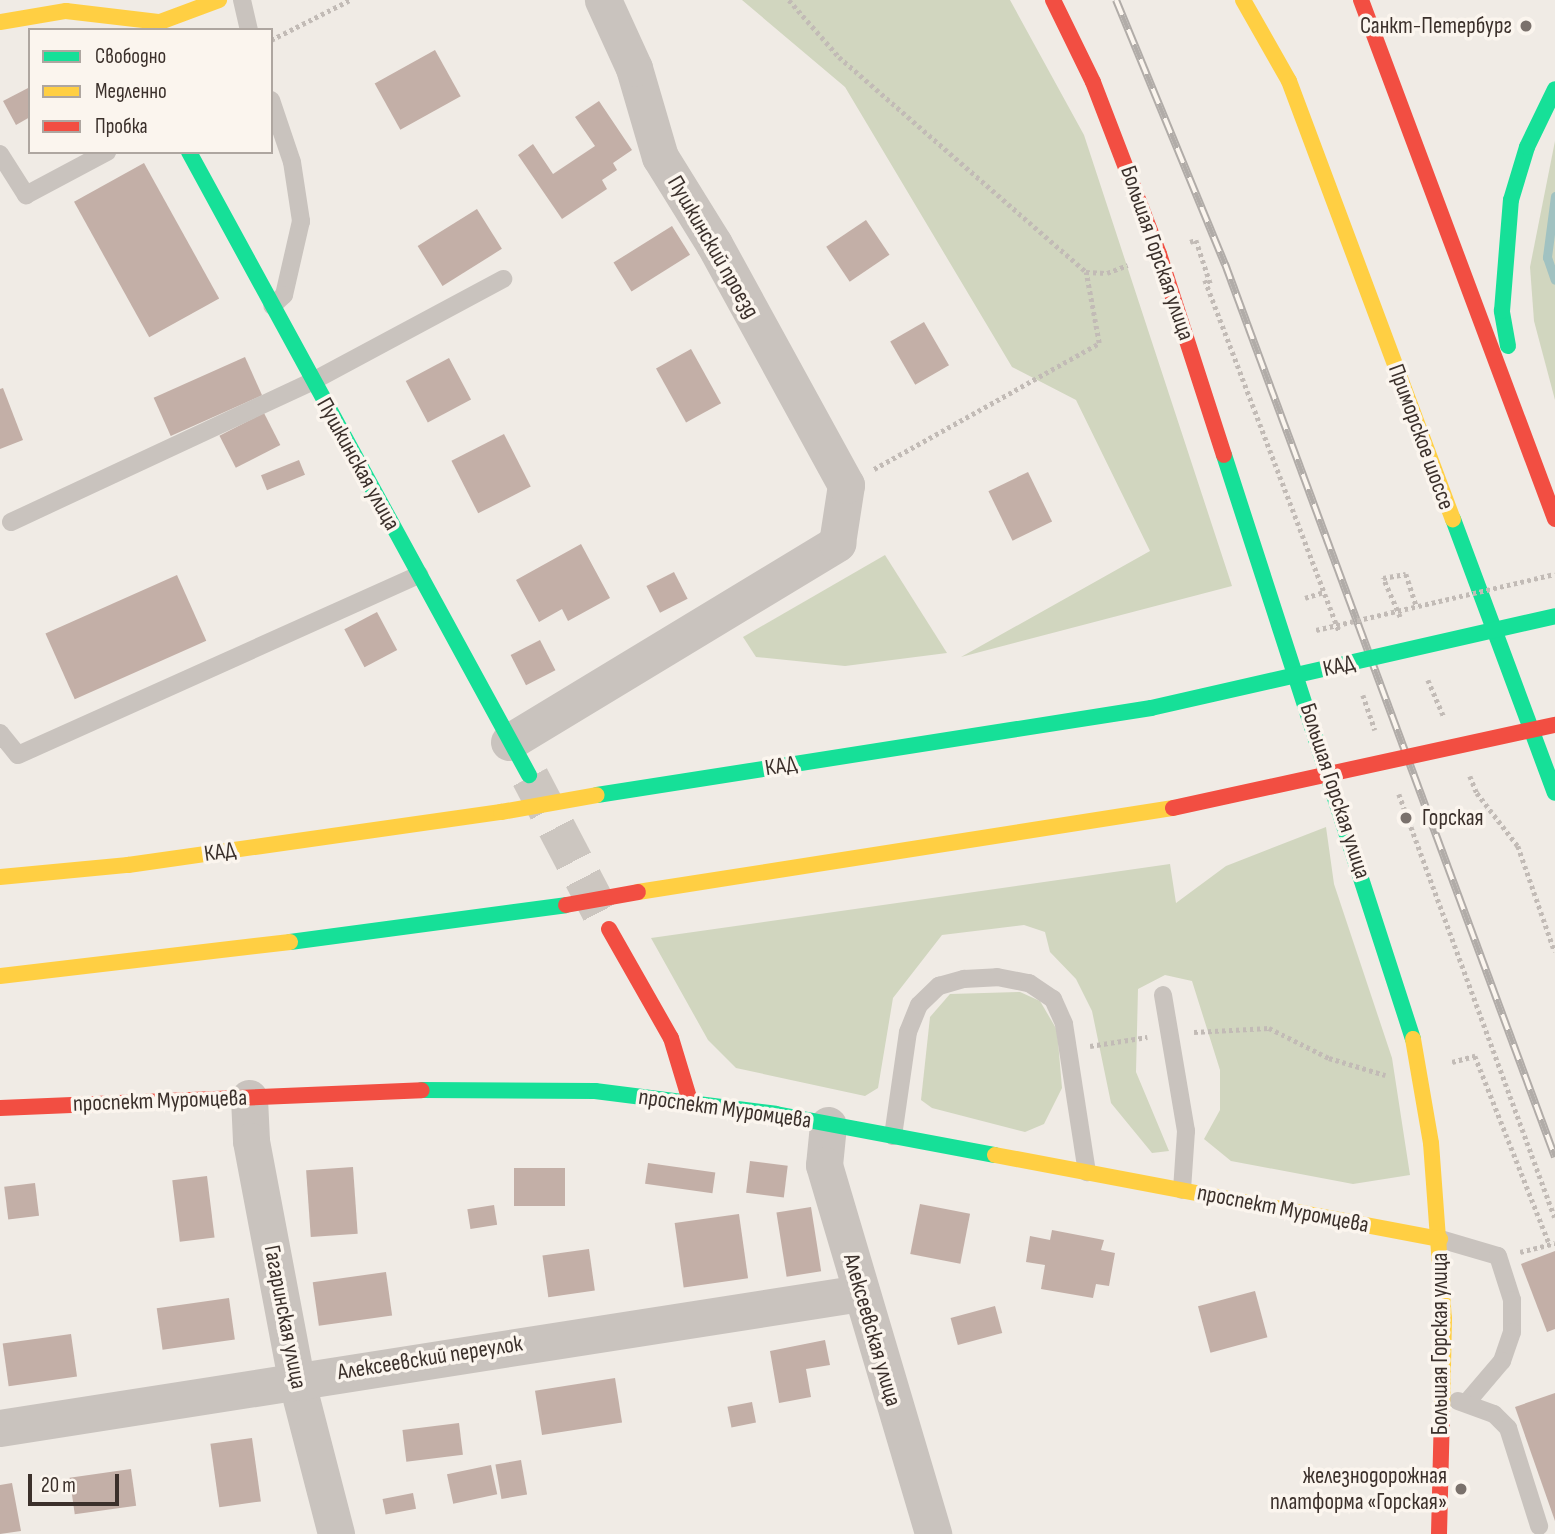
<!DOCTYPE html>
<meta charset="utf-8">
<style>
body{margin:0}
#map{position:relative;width:1555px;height:1534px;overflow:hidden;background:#f0ebe5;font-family:"Sofia Sans Condensed",sans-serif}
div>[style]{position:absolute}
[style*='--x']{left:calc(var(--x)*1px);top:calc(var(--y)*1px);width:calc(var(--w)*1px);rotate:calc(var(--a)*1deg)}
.green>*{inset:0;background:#d1d6bf}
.stream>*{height:9px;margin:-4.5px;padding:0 4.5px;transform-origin:4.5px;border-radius:4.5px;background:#a1c2c1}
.building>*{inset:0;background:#c3afa7;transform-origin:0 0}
.secondary-tunnel>*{height:38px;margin-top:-19px;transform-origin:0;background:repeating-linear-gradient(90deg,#ccc6c0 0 38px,transparent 0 57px)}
.path>*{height:4.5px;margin-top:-2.25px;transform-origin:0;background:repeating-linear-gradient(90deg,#c2bbb6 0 3.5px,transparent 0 7px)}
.lane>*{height:18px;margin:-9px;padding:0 9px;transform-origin:9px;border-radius:9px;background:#c9c3be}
.street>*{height:37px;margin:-18.5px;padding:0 18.5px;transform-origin:18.5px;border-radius:18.5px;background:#c9c3be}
.fast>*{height:16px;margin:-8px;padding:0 8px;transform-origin:8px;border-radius:8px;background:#16e098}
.slow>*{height:16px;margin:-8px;padding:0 8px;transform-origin:8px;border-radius:8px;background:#ffcf43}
.jam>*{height:16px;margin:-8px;padding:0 8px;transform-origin:8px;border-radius:8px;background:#f24e42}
.rail>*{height:8px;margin-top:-4px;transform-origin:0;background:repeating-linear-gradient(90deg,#fbf5ee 0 16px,#b1aca8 0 32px);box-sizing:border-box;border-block:2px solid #b1aca8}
.path-bridge>*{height:4.5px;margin-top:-2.25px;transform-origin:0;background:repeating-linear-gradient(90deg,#c2bbb6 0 3.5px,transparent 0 7px)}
.fast-bridge>*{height:16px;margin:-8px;padding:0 8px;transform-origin:8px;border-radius:8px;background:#16e098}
.slow-bridge>*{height:16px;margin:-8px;padding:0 8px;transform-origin:8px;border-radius:8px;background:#ffcf43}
.jam-bridge>*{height:16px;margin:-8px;padding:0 8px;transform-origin:8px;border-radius:8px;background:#f24e42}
.dots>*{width:19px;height:19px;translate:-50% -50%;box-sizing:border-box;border:4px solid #fbf5ee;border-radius:50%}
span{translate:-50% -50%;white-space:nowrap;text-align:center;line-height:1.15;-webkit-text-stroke:7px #fbf5ee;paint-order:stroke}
.poi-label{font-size:23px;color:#3b302b}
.right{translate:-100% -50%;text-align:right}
.left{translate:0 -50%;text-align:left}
.street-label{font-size:23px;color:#3b302b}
.legend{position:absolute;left:28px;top:28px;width:245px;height:126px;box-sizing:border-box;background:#fbf5ee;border:2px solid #aea6a0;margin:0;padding:9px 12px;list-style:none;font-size:21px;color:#3b302b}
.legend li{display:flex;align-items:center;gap:14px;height:35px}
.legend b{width:35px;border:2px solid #aea6a0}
.scale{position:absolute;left:28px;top:1474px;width:91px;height:32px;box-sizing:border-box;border:4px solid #3b302b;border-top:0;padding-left:9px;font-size:21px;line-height:24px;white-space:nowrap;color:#3b302b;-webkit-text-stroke:5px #fbf5ee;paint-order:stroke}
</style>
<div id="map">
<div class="green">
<i style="clip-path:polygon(742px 0,1010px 0,1084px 135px,1232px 586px,961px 657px,1150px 551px,1076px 400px,1012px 367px,845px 87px)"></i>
<i style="clip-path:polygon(1555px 141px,1555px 400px,1534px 321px,1530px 267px)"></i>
<i style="clip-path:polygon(885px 555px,947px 653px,845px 666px,756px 657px,743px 637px)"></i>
<i style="clip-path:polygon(1326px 827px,1334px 884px,1392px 1058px,1410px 1175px,1353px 1184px,1231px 1161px,1204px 1139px,1220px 1110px,1220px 1070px,1192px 981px,1165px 975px,1138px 989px,1136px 1072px,1169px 1151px,1152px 1153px,1111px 1103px,1092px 1011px,1076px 979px,1050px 952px,1045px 932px,1024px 925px,942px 935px,893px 998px,878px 1088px,865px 1096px,736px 1068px,708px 1040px,651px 938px,1170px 864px,1176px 903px,1226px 866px)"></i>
<i style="clip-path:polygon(1020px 992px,1040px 1001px,1057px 1030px,1062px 1088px,1044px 1124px,1025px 1132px,932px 1108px,921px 1100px,930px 1017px,950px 994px)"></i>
</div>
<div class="stream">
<i style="--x:1555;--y:196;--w:62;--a:97.5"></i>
<i style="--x:1547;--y:257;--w:24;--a:71"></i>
</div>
<div class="building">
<i style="left:435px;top:50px;width:53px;height:69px;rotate:61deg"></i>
<i style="clip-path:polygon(30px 87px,30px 117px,16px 125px,3px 101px)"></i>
<i style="clip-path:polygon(599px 101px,632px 150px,613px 163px,617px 170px,602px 180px,607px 189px,562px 219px,518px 155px,533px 144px,553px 174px,595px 146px,575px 117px)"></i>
<i style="left:144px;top:163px;width:155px;height:80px;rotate:61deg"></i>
<i style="left:477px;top:209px;width:47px;height:70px;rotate:58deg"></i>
<i style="left:866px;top:220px;width:42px;height:48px;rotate:56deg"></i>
<i style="left:672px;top:226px;width:34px;height:69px;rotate:58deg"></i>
<i style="left:924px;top:322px;width:50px;height:39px;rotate:60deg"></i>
<i style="left:691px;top:349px;width:62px;height:40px;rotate:61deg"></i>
<i style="left:245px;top:357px;width:42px;height:100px;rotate:66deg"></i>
<i style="left:449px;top:358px;width:47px;height:49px;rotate:62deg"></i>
<i style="clip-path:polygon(3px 388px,23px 440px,0 449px,0 389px)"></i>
<i style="left:264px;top:413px;width:36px;height:50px;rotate:63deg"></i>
<i style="left:504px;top:434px;width:59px;height:59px;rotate:63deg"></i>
<i style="left:299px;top:460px;width:16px;height:41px;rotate:68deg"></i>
<i style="left:1028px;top:472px;width:55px;height:44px;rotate:64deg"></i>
<i style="clip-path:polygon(581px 544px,610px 598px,568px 621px,562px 609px,539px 622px,516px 580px)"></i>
<i style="left:674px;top:572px;width:30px;height:31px;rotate:63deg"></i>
<i style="left:177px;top:575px;width:72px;height:144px;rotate:66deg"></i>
<i style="left:377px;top:612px;width:43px;height:37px;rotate:62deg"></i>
<i style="left:540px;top:640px;width:34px;height:33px;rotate:63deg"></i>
<i style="left:750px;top:1161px;width:38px;height:32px;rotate:7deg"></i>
<i style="left:648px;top:1163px;width:68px;height:21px;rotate:8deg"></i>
<i style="left:353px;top:1167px;width:67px;height:47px;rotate:86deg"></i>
<i style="left:514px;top:1168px;width:51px;height:38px"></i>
<i style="left:207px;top:1176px;width:62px;height:35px;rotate:83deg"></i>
<i style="left:35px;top:1183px;width:33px;height:31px;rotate:83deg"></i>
<i style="left:920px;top:1204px;width:51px;height:51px;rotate:11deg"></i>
<i style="left:494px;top:1205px;width:20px;height:27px;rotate:81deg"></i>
<i style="left:811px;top:1207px;width:65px;height:35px;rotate:81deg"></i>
<i style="left:739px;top:1214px;width:65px;height:65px;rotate:82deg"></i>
<i style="clip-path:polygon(1052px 1230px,1104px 1240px,1101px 1250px,1115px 1253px,1109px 1286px,1096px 1284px,1093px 1298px,1041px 1289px,1045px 1265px,1026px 1262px,1030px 1236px,1050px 1240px)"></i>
<i style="left:589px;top:1249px;width:42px;height:47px;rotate:82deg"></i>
<i style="clip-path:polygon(1555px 1251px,1555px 1329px,1547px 1332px,1521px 1264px)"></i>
<i style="left:386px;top:1272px;width:44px;height:74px;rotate:82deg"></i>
<i style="left:1255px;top:1291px;width:48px;height:59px;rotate:75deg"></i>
<i style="left:229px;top:1298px;width:42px;height:73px;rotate:82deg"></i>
<i style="left:995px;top:1306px;width:28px;height:46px;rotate:75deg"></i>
<i style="left:71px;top:1334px;width:43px;height:69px;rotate:82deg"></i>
<i style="clip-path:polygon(825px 1340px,830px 1365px,806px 1369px,811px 1397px,779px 1403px,770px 1351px)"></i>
<i style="left:615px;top:1378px;width:45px;height:81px;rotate:81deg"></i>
<i style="clip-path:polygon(1555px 1393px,1555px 1521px,1515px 1407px)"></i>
<i style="left:752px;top:1402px;width:21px;height:25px;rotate:79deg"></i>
<i style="left:459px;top:1423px;width:32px;height:57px;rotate:83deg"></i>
<i style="left:252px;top:1438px;width:64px;height:42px;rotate:82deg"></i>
<i style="left:521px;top:1460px;width:35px;height:26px;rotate:80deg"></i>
<i style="left:491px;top:1465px;width:30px;height:45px;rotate:78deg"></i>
<i style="left:131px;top:1469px;width:37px;height:62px;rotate:82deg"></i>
<i style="clip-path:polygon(12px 1483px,21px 1531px,0 1534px,0 1485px)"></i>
<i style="left:413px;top:1493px;width:16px;height:31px;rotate:79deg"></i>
</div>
<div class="secondary-tunnel">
<i style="--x:530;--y:777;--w:170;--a:62.4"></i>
</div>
<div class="path">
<i style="--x:789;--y:0;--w:76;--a:48.7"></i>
<i style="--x:839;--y:57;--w:327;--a:41"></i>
<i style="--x:1086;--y:272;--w:21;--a:3"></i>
<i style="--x:1107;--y:273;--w:22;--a:-21"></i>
<i style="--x:271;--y:40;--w:89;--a:-26.9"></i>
<i style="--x:1190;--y:242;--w:6;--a:-18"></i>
<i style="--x:1196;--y:240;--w:47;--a:71.6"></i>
<i style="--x:1205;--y:280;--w:376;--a:69.1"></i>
<i style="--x:874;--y:469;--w:258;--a:-29.2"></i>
<i style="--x:1099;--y:343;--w:72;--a:-100.4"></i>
<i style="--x:1305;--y:598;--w:20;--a:-18"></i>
<i style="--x:1400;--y:617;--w:43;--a:-113.6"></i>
<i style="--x:1383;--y:578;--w:23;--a:-10"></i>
<i style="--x:1406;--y:574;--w:35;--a:72"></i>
<i style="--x:1428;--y:680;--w:40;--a:66.6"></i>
<i style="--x:1363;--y:695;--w:37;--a:71"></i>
<i style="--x:1470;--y:776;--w:18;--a:68"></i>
<i style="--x:1477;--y:793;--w:67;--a:52.3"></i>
<i style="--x:1518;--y:846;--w:112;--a:70.8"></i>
<i style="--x:1399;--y:794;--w:451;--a:69.8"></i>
<i style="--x:1194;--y:1032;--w:75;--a:-3.1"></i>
<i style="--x:1269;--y:1028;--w:67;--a:26.6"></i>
<i style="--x:1329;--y:1058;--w:59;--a:16.9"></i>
<i style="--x:1090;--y:1046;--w:58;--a:-9"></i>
<i style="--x:1452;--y:1062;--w:24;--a:-15"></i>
<i style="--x:1475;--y:1056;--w:203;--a:68.4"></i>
<i style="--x:1520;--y:1252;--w:36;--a:-14"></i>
</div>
<div class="lane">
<i style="--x:242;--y:0;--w:31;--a:77"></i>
<i style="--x:271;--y:100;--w:65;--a:71.3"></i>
<i style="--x:292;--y:162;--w:60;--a:81.3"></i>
<i style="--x:301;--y:221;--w:76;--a:102.9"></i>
<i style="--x:284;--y:295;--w:16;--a:137"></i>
<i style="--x:0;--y:154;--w:49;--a:57.6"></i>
<i style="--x:26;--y:195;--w:92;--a:-28"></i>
<i style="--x:11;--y:522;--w:333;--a:-25"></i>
<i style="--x:313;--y:381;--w:216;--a:-28.2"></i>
<i style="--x:0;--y:733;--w:28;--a:51"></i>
<i style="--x:18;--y:755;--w:440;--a:-24.2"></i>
<i style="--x:1163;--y:995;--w:138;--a:80.4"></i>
<i style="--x:1186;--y:1131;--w:59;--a:93.9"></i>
<i style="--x:893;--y:1136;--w:105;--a:-81.8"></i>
<i style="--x:908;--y:1032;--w:29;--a:-68"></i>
<i style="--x:919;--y:1005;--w:28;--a:-44"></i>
<i style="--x:939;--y:986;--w:26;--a:-16"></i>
<i style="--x:964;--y:979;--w:33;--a:-3"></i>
<i style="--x:997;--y:977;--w:33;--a:11"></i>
<i style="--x:1029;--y:983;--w:29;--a:34"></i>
<i style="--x:1053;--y:999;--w:27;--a:66"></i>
<i style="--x:1064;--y:1024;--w:150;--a:81.2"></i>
<i style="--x:1440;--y:1239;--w:60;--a:16.3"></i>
<i style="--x:1498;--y:1256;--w:46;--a:72.3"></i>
<i style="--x:1512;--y:1300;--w:32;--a:90"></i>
<i style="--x:1512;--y:1332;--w:31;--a:109"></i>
<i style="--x:1502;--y:1361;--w:52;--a:130.4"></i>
<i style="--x:1458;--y:1401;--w:38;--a:20"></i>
<i style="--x:1494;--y:1414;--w:20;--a:45"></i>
<i style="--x:1508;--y:1428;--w:103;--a:72.4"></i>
</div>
<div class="street">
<i style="--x:509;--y:742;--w:384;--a:-31.2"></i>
<i style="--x:837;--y:543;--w:59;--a:-81.2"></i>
<i style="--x:846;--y:485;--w:275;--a:-118.7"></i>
<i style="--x:714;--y:244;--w:102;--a:-121.8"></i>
<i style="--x:660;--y:157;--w:93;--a:-106.3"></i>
<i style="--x:634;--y:68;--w:75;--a:-114.5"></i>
<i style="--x:249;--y:1098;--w:43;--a:87.3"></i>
<i style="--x:251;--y:1141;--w:242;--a:79.3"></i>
<i style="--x:296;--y:1379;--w:160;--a:75.5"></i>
<i style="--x:828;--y:1125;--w:40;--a:95.7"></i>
<i style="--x:824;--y:1165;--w:385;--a:73.5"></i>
<i style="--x:0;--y:1428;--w:871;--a:-8.92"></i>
</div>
<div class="fast">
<i style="--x:189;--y:152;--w:710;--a:61.38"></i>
<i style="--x:1508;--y:346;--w:36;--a:-100"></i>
<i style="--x:1502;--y:311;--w:111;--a:-85.4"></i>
<i style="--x:1511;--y:200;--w:55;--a:-73.2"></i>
<i style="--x:1527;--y:147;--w:64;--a:-64.2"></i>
<i style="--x:1224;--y:455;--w:614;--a:72.07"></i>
<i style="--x:1453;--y:519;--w:292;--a:69.6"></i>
<i style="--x:597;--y:795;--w:561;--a:-8.92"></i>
<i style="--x:290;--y:942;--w:278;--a:-7.6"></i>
<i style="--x:422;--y:1090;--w:173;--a:0.3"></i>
<i style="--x:595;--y:1091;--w:182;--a:7.2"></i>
<i style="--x:776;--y:1114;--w:223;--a:10.6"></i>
</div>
<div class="slow">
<i style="--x:1243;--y:0;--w:93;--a:60.4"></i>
<i style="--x:1289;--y:81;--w:468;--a:69.5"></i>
<i style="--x:0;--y:22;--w:67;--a:-9.5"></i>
<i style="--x:66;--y:11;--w:95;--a:6.7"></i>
<i style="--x:160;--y:22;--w:63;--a:-20.4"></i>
<i style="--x:0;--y:877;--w:129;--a:-5.4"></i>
<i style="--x:128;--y:865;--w:377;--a:-8.1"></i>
<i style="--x:638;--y:892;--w:542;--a:-8.92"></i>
<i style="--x:0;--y:976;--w:292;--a:-6.7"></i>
<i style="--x:1413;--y:1039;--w:106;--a:80.2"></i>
<i style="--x:1431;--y:1143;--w:175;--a:85.8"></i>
<i style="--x:1444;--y:1318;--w:94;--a:91.2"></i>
<i style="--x:995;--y:1155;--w:453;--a:10.7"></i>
</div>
<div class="jam">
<i style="--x:1053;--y:0;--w:91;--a:64"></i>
<i style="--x:1093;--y:82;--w:184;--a:69"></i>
<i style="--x:1159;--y:254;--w:211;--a:72.1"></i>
<i style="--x:1361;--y:0;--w:554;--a:69.5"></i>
<i style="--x:609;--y:929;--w:125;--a:60.4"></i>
<i style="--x:671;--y:1038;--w:66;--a:73.2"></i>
<i style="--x:0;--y:1108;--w:422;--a:-2.4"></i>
<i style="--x:1439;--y:1534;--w:122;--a:-88.6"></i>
</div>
<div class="rail">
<i style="--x:1116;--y:0;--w:286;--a:67.6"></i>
<i style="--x:1225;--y:264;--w:952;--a:69.72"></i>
</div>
<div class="path-bridge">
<i style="--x:1316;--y:630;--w:245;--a:-13.2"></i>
</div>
<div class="fast-bridge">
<i style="--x:1151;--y:708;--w:414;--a:-12.8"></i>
</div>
<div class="slow-bridge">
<i style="--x:501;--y:812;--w:97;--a:-10"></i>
</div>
<div class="jam-bridge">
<i style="--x:1173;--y:808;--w:391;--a:-12.3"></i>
<i style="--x:566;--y:905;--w:73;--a:-10.2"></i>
</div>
<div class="dots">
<i style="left:1526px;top:26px;background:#7a716c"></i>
<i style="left:1406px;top:818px;background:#7a716c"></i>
<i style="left:1461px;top:1489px;background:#7a716c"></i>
</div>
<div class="poi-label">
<span class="right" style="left:1512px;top:26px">Санкт-Петербург</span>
<span class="left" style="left:1422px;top:818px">Горская</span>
<span class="right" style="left:1447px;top:1489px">железнодорожная<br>платформа «Горская»</span>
</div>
<div class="street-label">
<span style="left:713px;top:247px;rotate:60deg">Пушкинский проезд</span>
<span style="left:1157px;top:253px;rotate:71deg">Большая Горская улица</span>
<span style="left:1421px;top:437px;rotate:70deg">Приморское шоссе</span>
<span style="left:358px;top:464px;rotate:61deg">Пушкинская улица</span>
<span style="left:1339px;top:666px;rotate:-13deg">КАД</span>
<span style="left:781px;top:766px;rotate:-9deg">КАД</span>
<span style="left:1335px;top:791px;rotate:72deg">Большая Горская улица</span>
<span style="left:220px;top:852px;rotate:-8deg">КАД</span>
<span style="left:160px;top:1101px;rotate:-2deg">проспект Муромцева</span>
<span style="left:725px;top:1109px;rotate:8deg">проспект Муромцева</span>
<span style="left:1283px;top:1209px;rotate:11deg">проспект Муромцева</span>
<span style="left:285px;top:1317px;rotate:79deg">Гагаринская улица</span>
<span style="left:872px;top:1330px;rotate:74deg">Алексеевская улица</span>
<span style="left:1440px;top:1344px;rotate:-90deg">Большая Горская улица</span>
<span style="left:430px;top:1358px;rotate:-9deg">Алексеевский переулок</span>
</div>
<ul class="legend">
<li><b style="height:9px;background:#16e098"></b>Свободно</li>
<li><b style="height:9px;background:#ffcf43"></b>Медленно</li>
<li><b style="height:9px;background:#f24e42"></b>Пробка</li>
</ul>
<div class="scale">20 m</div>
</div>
